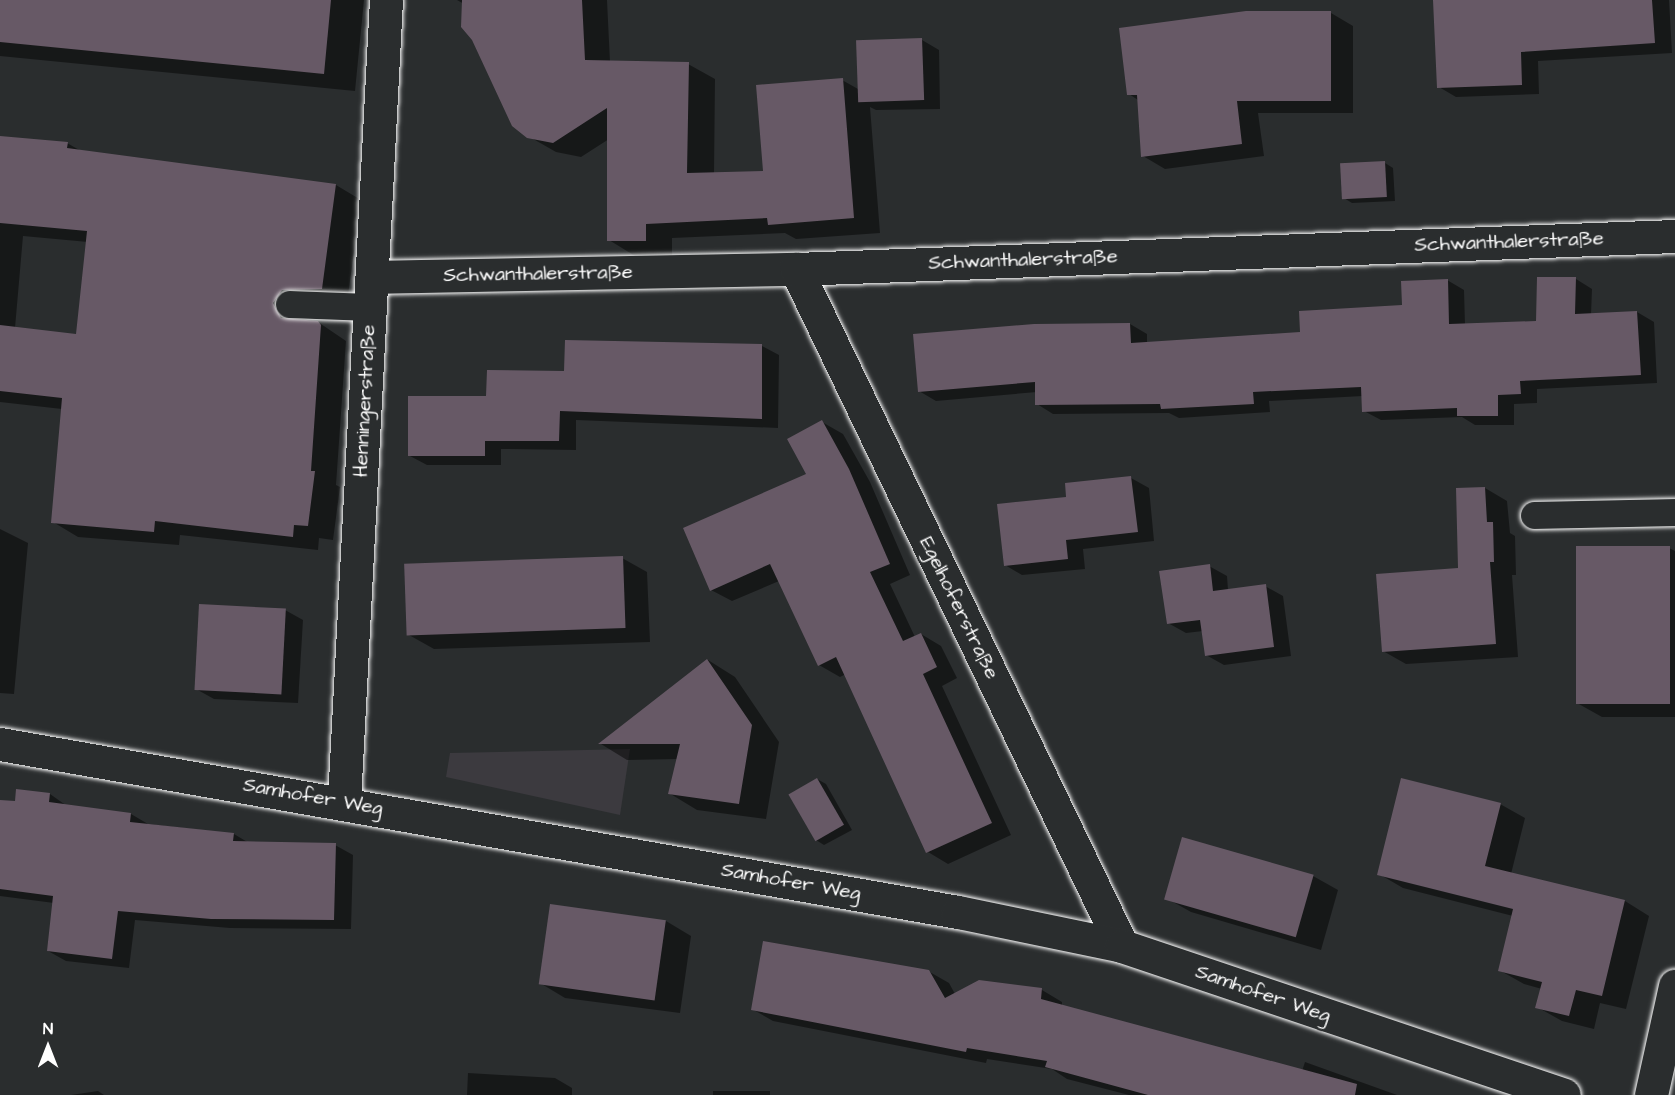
<!DOCTYPE html>
<meta charset="utf-8">
<style>
body{margin:0}
#map{position:relative;width:1675px;height:1095px;overflow:hidden;background:#2a2d2e;font-family:"Architects Daughter",sans-serif}
div>[style]{position:absolute}
[style*='--x']{left:calc(var(--x)*1px);top:calc(var(--y)*1px);width:calc(var(--w)*1px);rotate:calc(var(--a)*1deg)}
.built>*{inset:0;background:#3c3a3f}
.shadow>*{inset:0;background:#0007;transform-origin:0 0}
.building>*{inset:0;background:#675966;transform-origin:0 0}
.roads{filter:drop-shadow(0 0 2px #fff) drop-shadow(0 0 2px #fff)}
.lane>*{height:27px;margin:-13.5px;padding:0 13.5px;transform-origin:13.5px;border-radius:13.5px;background:#2a2d2e}
.street>*{height:33px;margin:-16.5px;padding:0 16.5px;transform-origin:16.5px;border-radius:16.5px;background:#2a2d2e}
span{translate:-50% -50%;white-space:nowrap;text-align:center;line-height:1.15;-webkit-text-stroke:4.5px #2a2d2e;paint-order:stroke}
.street-label{font-size:20px;color:#fff}
.north{position:absolute;left:18px;top:1017px;width:60px;height:60px;-webkit-text-stroke:4px #2a2d2e;paint-order:stroke;rotate:0deg;font-size:16px;font-weight:700;line-height:24px;text-align:center;color:#fff}
.north::after{content:'';display:block;margin:auto;width:21px;height:27px;background:#fff;clip-path:polygon(50% 0,100% 100%,50% 72%,0 100%)}
</style>
<div id="map">
<div class="built">
<i style="clip-path:polygon(630px 749px,620px 815px,446px 777px,450px 753px)"></i>
</div>
<div class="shadow">
<i style="clip-path:polygon(0 0,364px 0,355px 91px,0 56px)"></i>
<i style="clip-path:polygon(457px 0,607px 0,610px 62px,688px 64px,715px 79px,714px 174px,765px 172px,842px 80px,858px 89px,922px 40px,939px 50px,940px 109px,876px 110px,870px 107px,880px 233px,796px 239px,785px 233px,672px 238px,672px 256px,635px 256px,609px 240px,609px 139px,581px 157px,556px 152px,528px 136px,464px 4px)"></i>
<i style="clip-path:polygon(1435px 0,1669px 0,1672px 53px,1538px 61px,1539px 94px,1456px 97px,1439px 87px)"></i>
<i style="clip-path:polygon(1331px 13px,1353px 26px,1353px 113px,1258px 113px,1264px 156px,1165px 169px,1143px 156px,1138px 100px,1129px 94px)"></i>
<i style="clip-path:polygon(evenodd,0 138px,67px 143px,81px 151px,336px 185px,361px 200px,347px 303px,308px 304px,298px 318px,318px 322px,346px 341px,336px 485px,340px 487px,333px 540px,319px 538px,318px 550px,180px 535px,179px 545px,78px 537px,53px 522px,62px 409px,0 402px,0 138px,23px 236px,88px 242px,77px 335px,15px 328px,23px 236px)"></i>
<i style="clip-path:polygon(1385px 163px,1393px 168px,1395px 201px,1352px 203px,1344px 198px)"></i>
<i style="clip-path:polygon(1576px 279px,1592px 289px,1591px 315px,1637px 312px,1654px 322px,1657px 383px,1537px 389px,1537px 403px,1514px 404px,1514px 425px,1475px 425px,1462px 417px,1381px 420px,1364px 411px,1363px 396px,1269px 401px,1270px 412px,1179px 418px,1169px 413px,1053px 414px,1037px 404px,1037px 392px,936px 401px,919px 391px,1130px 324px,1147px 334px,1147px 343px,1302px 334px,1404px 307px,1447px 280px,1464px 290px,1465px 325px,1537px 323px)"></i>
<i style="clip-path:polygon(762px 346px,779px 355px,778px 428px,576px 420px,576px 450px,501px 449px,501px 465px,427px 465px,410px 456px,566px 372px)"></i>
<i style="clip-path:polygon(822px 422px,843px 434px,870px 482px,910px 575px,890px 584px,915px 637px,921px 634px,941px 646px,957px 678px,942px 686px,1011px 835px,948px 864px,928px 852px,846px 674px,840px 677px,819px 665px,779px 581px,732px 601px,711px 590px,809px 475px)"></i>
<i style="clip-path:polygon(1131px 478px,1149px 488px,1154px 541px,1083px 549px,1085px 569px,1022px 575px,1005px 565px,1068px 499px)"></i>
<i style="clip-path:polygon(1485px 488px,1507px 501px,1510px 533px,1515px 536px,1516px 575px,1512px 575px,1518px 657px,1406px 664px,1383px 651px,1459px 570px)"></i>
<i style="clip-path:polygon(0 529px,28px 543px,14px 694px,0 693px)"></i>
<i style="clip-path:polygon(1669px 548px,1675px 551px,1675px 717px,1602px 717px,1577px 703px)"></i>
<i style="clip-path:polygon(622px 558px,647px 572px,650px 642px,434px 649px,409px 635px)"></i>
<i style="clip-path:polygon(1209px 566px,1227px 576px,1228px 590px,1265px 586px,1283px 596px,1291px 656px,1224px 665px,1206px 655px,1203px 631px,1186px 633px,1168px 623px)"></i>
<i style="clip-path:polygon(285px 610px,303px 620px,298px 703px,214px 699px,196px 689px)"></i>
<i style="clip-path:polygon(708px 660px,735px 677px,779px 742px,766px 819px,697px 810px,669px 793px,678px 759px,627px 760px,601px 744px)"></i>
<i style="clip-path:polygon(817px 779px,826px 784px,852px 830px,824px 845px,816px 840px)"></i>
<i style="clip-path:polygon(50px 794px,67px 806px,131px 814px,148px 824px,234px 834px,249px 843px,335px 845px,353px 855px,351px 929px,230px 928px,135px 920px,129px 968px,66px 961px,48px 951px,54px 903px,0 896px,0 801px,16px 803px)"></i>
<i style="clip-path:polygon(1500px 804px,1525px 818px,1511px 874px,1625px 901px,1649px 916px,1626px 1009px,1600px 1003px,1594px 1029px,1562px 1021px,1537px 1007px,1542px 989px,1524px 984px,1499px 970px,1513px 916px,1403px 888px,1379px 874px)"></i>
<i style="clip-path:polygon(1313px 876px,1338px 890px,1321px 950px,1191px 912px,1166px 898px)"></i>
<i style="clip-path:polygon(666px 921px,691px 936px,680px 1013px,565px 998px,540px 983px)"></i>
<i style="clip-path:polygon(928px 971px,949px 983px,955px 994px,979px 982px,1042px 990px,1062px 1002px,1062px 1006px,1302px 1071px,1305px 1062px,1397px 1095px,1129px 1095px,1067px 1079px,1052px 1069px,987px 1059px,986px 1063px,773px 1021px,752px 1009px)"></i>
<i style="clip-path:polygon(468px 1073px,555px 1078px,572px 1088px,572px 1095px,467px 1095px)"></i>
<i style="clip-path:polygon(98px 1091px,104px 1095px,71px 1095px)"></i>
<i style="left:713px;top:1091px;width:57px;height:4px"></i>
</div>
<div class="building">
<i style="clip-path:polygon(0 0,331px 0,324px 74px,0 42px)"></i>
<i style="clip-path:polygon(462px 0,582px 0,585px 60px,689px 62px,687px 173px,763px 171px,756px 85px,843px 78px,854px 218px,768px 225px,767px 218px,646px 224px,646px 241px,607px 241px,607px 108px,553px 143px,527px 138px,512px 126px,472px 40px,461px 27px)"></i>
<i style="clip-path:polygon(1433px 0,1652px 0,1655px 43px,1521px 52px,1522px 85px,1437px 88px)"></i>
<i style="clip-path:polygon(1246px 11px,1331px 11px,1331px 101px,1237px 101px,1242px 144px,1141px 157px,1137px 95px,1127px 95px,1119px 28px)"></i>
<i style="left:922px;top:38px;width:62px;height:66px;rotate:88deg"></i>
<i style="clip-path:polygon(0 136px,68px 142px,67px 148px,336px 184px,322px 289px,282px 290px,273px 303px,281px 318px,318px 321px,321px 325px,311px 471px,315px 471px,308px 526px,294px 525px,293px 537px,155px 521px,154px 532px,51px 523px,62px 398px,0 391px,0 325px,76px 334px,87px 231px,0 223px)"></i>
<i style="left:1385px;top:161px;width:36px;height:45px;rotate:87deg"></i>
<i style="clip-path:polygon(1537px 277px,1576px 277px,1575px 314px,1637px 311px,1641px 375px,1520px 381px,1521px 394px,1498px 395px,1498px 416px,1457px 416px,1457px 408px,1362px 412px,1361px 387px,1253px 392px,1254px 404px,1161px 409px,1160px 404px,1035px 405px,1035px 382px,918px 392px,913px 334px,1034px 324px,1130px 323px,1131px 343px,1300px 332px,1299px 311px,1402px 305px,1401px 281px,1448px 279px,1449px 324px,1536px 321px)"></i>
<i style="clip-path:polygon(565px 340px,762px 344px,762px 419px,560px 411px,559px 441px,485px 441px,485px 456px,408px 456px,408px 396px,486px 396px,487px 370px,564px 371px)"></i>
<i style="clip-path:polygon(822px 420px,849px 469px,890px 564px,870px 572px,903px 641px,921px 633px,937px 667px,923px 674px,992px 823px,926px 853px,836px 657px,818px 666px,770px 564px,710px 591px,683px 528px,806px 474px,787px 439px)"></i>
<i style="clip-path:polygon(1131px 476px,1138px 532px,1066px 540px,1068px 559px,1004px 566px,997px 504px,1066px 497px,1065px 483px)"></i>
<i style="clip-path:polygon(1485px 487px,1487px 522px,1493px 522px,1494px 562px,1490px 562px,1496px 644px,1382px 652px,1376px 574px,1458px 568px,1456px 488px)"></i>
<i style="left:1576px;top:546px;width:94px;height:158px"></i>
<i style="left:623px;top:556px;width:72px;height:219px;rotate:88deg"></i>
<i style="clip-path:polygon(1210px 564px,1213px 591px,1266px 584px,1274px 647px,1205px 656px,1200px 620px,1167px 624px,1159px 571px)"></i>
<i style="left:199px;top:604px;width:87px;height:86px;rotate:3deg"></i>
<i style="clip-path:polygon(707px 659px,752px 725px,739px 804px,668px 794px,680px 744px,598px 744px)"></i>
<i style="left:817px;top:778px;width:54px;height:33px;rotate:60deg"></i>
<i style="clip-path:polygon(1401px 778px,1501px 803px,1485px 866px,1625px 900px,1602px 996px,1576px 990px,1569px 1016px,1535px 1008px,1542px 982px,1498px 971px,1513px 909px,1377px 875px)"></i>
<i style="clip-path:polygon(16px 789px,50px 793px,49px 802px,131px 813px,130px 822px,234px 833px,233px 841px,336px 843px,334px 920px,211px 919px,118px 911px,112px 959px,47px 951px,53px 896px,0 889px,0 800px,15px 801px)"></i>
<i style="left:1182px;top:837px;width:137px;height:65px;rotate:16deg"></i>
<i style="left:550px;top:904px;width:117px;height:81px;rotate:8deg"></i>
<i style="clip-path:polygon(763px 941px,929px 970px,945px 998px,979px 980px,1042px 988px,1041px 999px,1357px 1084px,1355px 1095px,1148px 1095px,1045px 1067px,1047px 1061px,967px 1048px,966px 1052px,751px 1010px)"></i>
</div>
<div class="roads">
<div class="lane">
<i style="--x:289;--y:304;--w:81;--a:2.1"></i>
<i style="--x:1534;--y:515;--w:141;--a:-1.2"></i>
</div>
<div class="street">
<i style="--x:796;--y:269;--w:751;--a:64.29"></i>
<i style="--x:372;--y:277;--w:424;--a:-1.1"></i>
<i style="--x:796;--y:269;--w:880;--a:-2.15"></i>
<i style="--x:0;--y:744;--w:973;--a:9.95"></i>
<i style="--x:958;--y:912;--w:167;--a:11.7"></i>
<i style="--x:1122;--y:946;--w:466;--a:18.6"></i>
<i style="--x:344;--y:801;--w:802;--a:-87"></i>
<i style="--x:1651;--y:1095;--w:112;--a:-77.6"></i>
</div>
</div>
<div class="street-label">
<span style="left:1509px;top:242px;rotate:-2deg">Schwanthalerstraße</span>
<span style="left:1023px;top:260px;rotate:-2deg">Schwanthalerstraße</span>
<span style="left:538px;top:274px;rotate:-1deg">Schwanthalerstraße</span>
<span style="left:365px;top:401px;rotate:-87deg">Henningerstraße</span>
<span style="left:959px;top:608px;rotate:64deg">Egelhoferstraße</span>
<span style="left:313px;top:797px;rotate:10deg">Samhofer Weg</span>
<span style="left:791px;top:882px;rotate:10deg">Samhofer Weg</span>
<span style="left:1263px;top:994px;rotate:19deg">Samhofer Weg</span>
</div>
<div class="north">N</div>
</div>
